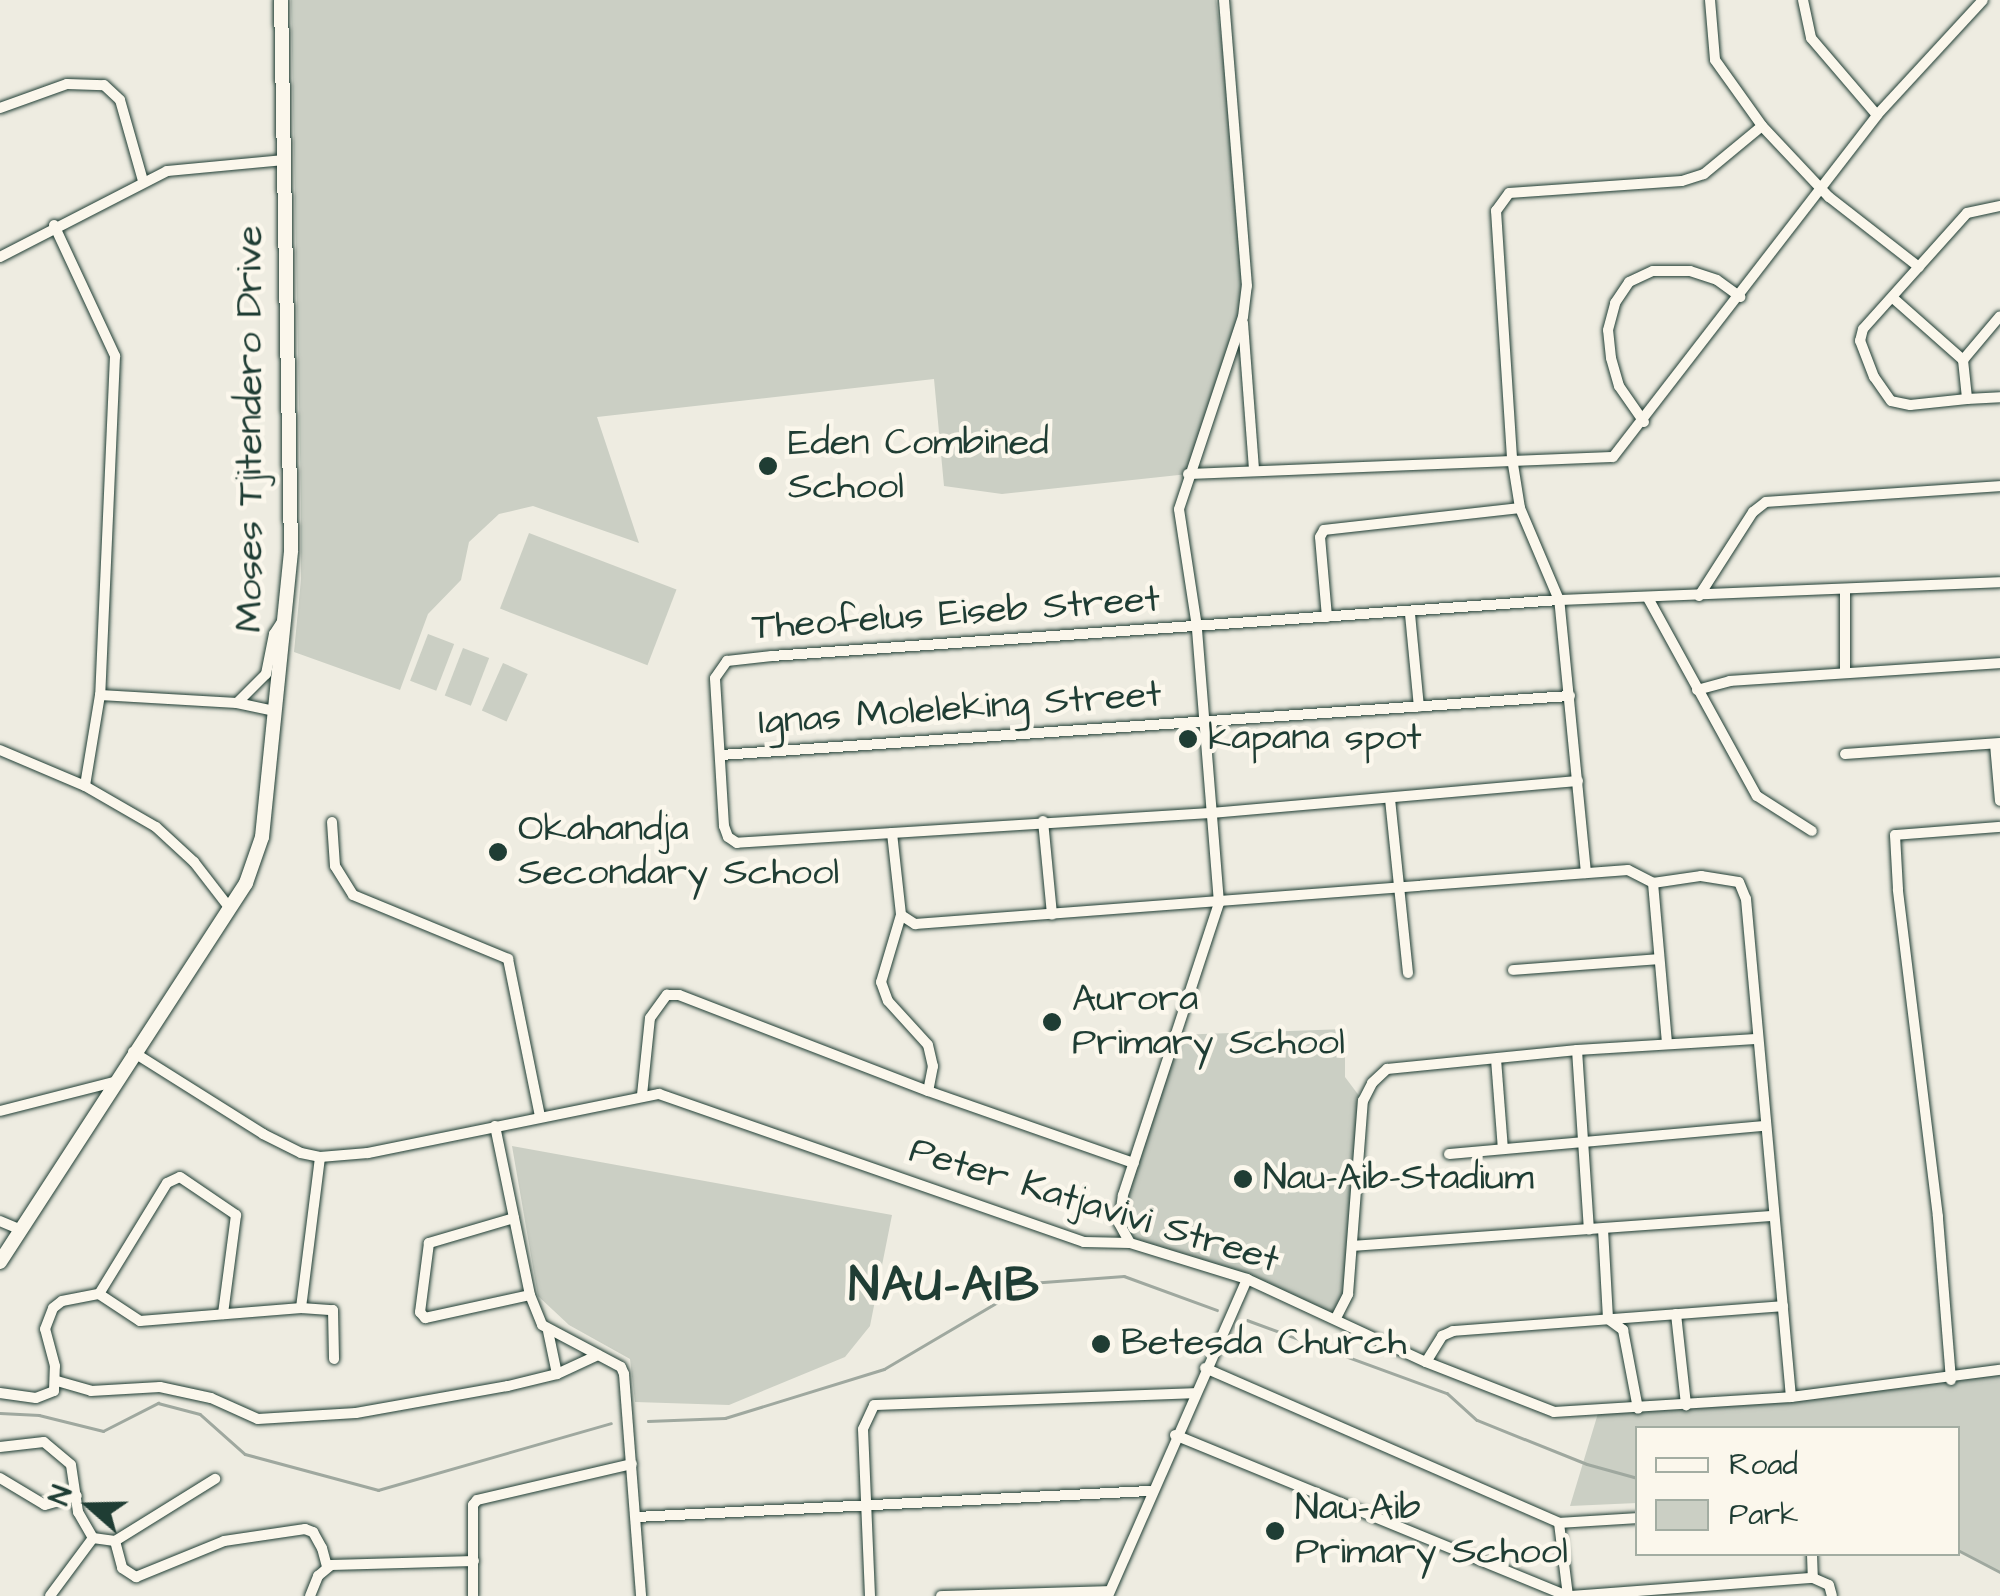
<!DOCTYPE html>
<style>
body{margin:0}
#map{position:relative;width:2000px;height:1596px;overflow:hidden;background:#eeece1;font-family:"Architects Daughter",sans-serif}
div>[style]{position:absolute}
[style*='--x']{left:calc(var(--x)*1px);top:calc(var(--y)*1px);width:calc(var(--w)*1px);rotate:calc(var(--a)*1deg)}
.green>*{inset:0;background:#cbcfc4;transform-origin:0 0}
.stream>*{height:2.5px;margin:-1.25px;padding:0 1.25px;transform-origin:1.25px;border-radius:1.25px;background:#9fa89f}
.roads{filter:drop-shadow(0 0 2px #1f3d34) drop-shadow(0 0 2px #1f3d34)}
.street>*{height:10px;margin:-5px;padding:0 5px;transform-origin:5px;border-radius:5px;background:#fbf7ec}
.secondary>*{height:14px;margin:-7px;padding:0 7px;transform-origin:7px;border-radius:7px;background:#fbf7ec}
.dots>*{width:28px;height:28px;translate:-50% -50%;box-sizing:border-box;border:5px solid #fbf7ec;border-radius:50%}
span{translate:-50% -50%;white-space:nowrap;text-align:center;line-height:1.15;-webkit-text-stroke:9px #fbf7ec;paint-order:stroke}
.street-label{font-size:38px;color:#1f3d34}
.poi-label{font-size:38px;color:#1f3d34}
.left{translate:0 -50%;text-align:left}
.district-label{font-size:48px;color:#1f3d34;font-weight:700;letter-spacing:2.5px}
.legend{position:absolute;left:1635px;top:1426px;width:325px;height:130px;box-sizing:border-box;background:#fbf7ec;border:2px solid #a3ada2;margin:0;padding:12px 18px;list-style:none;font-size:30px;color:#1f3d34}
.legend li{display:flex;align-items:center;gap:20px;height:50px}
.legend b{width:50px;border:2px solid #a3ada2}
.north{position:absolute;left:40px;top:1456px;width:100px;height:100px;-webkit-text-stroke:8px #fbf7ec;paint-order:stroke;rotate:290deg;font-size:28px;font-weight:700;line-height:40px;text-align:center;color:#1f3d34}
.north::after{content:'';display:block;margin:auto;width:35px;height:45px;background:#1f3d34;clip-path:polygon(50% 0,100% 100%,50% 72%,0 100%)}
</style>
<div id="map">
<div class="green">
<i style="clip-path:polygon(291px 0,1216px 0,1244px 211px,1243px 317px,1188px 474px,1002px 494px,944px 486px,934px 379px,597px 417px,639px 543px,533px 506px,499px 514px,469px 542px,461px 580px,428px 614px,400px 690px,294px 652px,301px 579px,301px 502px)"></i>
<i style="left:529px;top:533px;width:158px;height:81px;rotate:21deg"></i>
<i style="left:428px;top:634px;width:28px;height:50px;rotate:21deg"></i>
<i style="left:463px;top:648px;width:28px;height:51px;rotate:21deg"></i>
<i style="left:503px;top:663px;width:27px;height:52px;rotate:24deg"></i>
<i style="clip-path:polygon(1345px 1029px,1345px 1077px,1363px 1101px,1348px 1294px,1336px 1318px,1247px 1279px,1130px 1243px,1122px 1233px,1123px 1195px,1176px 1035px)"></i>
<i style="clip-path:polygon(512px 1146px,892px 1215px,870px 1326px,845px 1357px,729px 1405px,635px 1402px,630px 1359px,569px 1325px,538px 1296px)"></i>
<i style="clip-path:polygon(2000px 1370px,2000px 1572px,1958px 1550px,1958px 1428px,1638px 1428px,1637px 1503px,1570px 1506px,1599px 1410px)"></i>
</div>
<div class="stream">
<i style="--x:1247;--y:1320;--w:213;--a:20.1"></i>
<i style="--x:1447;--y:1393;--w:40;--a:42"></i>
<i style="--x:1477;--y:1420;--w:118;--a:21.8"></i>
<i style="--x:1587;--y:1464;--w:53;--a:15.4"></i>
<i style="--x:0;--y:1413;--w:39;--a:3"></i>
<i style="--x:39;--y:1415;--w:66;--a:14"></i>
<i style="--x:103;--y:1431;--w:62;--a:-27"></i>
<i style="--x:158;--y:1403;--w:43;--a:14.7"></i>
<i style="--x:200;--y:1414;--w:60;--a:41.6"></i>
<i style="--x:245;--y:1454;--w:138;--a:15.1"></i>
<i style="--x:378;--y:1490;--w:242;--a:-16"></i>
<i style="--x:648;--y:1421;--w:77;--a:-2.2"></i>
<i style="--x:725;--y:1418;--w:166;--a:-17.1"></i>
<i style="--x:884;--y:1369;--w:169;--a:-30.5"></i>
<i style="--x:1030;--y:1283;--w:94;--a:-4.3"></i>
<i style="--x:1124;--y:1276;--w:99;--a:20.1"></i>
<i style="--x:1958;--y:1550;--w:47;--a:27.6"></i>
</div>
<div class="roads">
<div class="street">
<i style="--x:1710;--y:0;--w:60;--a:85.2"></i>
<i style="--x:1715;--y:60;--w:81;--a:54.5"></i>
<i style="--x:1762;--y:126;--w:98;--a:46.7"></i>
<i style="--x:1829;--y:197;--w:114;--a:37.9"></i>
<i style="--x:1803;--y:0;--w:39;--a:78"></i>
<i style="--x:1811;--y:38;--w:101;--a:49.4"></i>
<i style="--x:0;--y:108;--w:71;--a:-19.7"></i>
<i style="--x:67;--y:84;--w:37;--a:2"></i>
<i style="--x:104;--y:85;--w:22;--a:43"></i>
<i style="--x:120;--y:100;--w:84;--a:74.1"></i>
<i style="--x:54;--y:225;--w:145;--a:65"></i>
<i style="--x:115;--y:356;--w:339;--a:92.5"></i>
<i style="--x:100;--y:695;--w:92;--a:99.4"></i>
<i style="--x:0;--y:257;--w:188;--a:-27.2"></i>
<i style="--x:167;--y:171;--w:118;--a:-5.4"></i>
<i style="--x:1893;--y:298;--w:94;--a:41.5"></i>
<i style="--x:1963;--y:360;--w:39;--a:84"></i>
<i style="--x:1967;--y:399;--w:33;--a:-3"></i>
<i style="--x:1243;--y:323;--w:147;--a:85.7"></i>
<i style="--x:1963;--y:360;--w:57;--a:-49.9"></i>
<i style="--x:1967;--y:399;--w:57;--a:174"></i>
<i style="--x:1910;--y:405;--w:19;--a:-168"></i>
<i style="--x:1891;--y:401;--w:29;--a:-125"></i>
<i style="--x:1874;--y:377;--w:39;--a:-111"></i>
<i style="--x:1860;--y:341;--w:12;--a:-76"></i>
<i style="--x:1863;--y:329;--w:156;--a:-48.1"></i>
<i style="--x:1967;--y:213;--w:34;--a:-12"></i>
<i style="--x:1644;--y:422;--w:44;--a:-124.8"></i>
<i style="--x:1619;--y:386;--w:29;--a:-106"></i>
<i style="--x:1611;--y:358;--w:28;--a:-96"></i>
<i style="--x:1608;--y:330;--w:28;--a:-75"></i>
<i style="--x:1615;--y:303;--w:25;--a:-56"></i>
<i style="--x:1629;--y:282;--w:26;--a:-25"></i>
<i style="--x:1653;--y:271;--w:37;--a:0"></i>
<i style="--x:1690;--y:271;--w:28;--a:18"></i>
<i style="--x:1717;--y:280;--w:29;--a:36"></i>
<i style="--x:1188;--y:474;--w:425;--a:-2.3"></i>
<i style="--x:1613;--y:457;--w:432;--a:-52.3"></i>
<i style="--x:1877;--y:115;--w:156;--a:-47.3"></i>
<i style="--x:1845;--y:590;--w:81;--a:90"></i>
<i style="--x:1699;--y:596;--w:100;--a:-57.3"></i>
<i style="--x:1753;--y:512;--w:16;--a:-38"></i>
<i style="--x:1766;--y:502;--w:235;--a:-3.9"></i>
<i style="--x:1648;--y:598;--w:226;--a:61.2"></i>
<i style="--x:1757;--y:796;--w:65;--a:32.5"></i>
<i style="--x:1410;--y:614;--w:93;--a:84.5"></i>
<i style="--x:1327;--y:617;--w:80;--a:-95"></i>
<i style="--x:1320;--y:537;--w:8;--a:-60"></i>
<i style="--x:1324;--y:530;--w:197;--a:-6.4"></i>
<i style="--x:1697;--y:690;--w:34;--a:-15"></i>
<i style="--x:1730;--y:681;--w:271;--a:-3.8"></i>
<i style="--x:100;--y:695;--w:137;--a:3.3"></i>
<i style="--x:237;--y:703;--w:40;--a:12"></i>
<i style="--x:237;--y:703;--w:41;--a:-45"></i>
<i style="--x:266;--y:674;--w:41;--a:-78.7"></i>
<i style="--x:274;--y:634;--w:17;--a:-57"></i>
<i style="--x:1995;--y:744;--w:57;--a:85"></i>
<i style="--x:0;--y:750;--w:92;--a:23"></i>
<i style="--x:85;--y:786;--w:82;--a:30"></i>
<i style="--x:156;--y:827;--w:52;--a:42.6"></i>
<i style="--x:194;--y:862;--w:56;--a:52.3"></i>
<i style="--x:1845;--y:754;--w:155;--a:-4.1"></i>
<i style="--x:721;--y:755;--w:851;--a:-3.98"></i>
<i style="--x:1578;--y:781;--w:369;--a:175"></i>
<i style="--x:1210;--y:813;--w:474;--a:176.4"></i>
<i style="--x:737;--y:843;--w:11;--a:-146"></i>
<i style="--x:728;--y:837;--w:12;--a:-110"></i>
<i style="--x:724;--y:826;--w:148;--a:-93.5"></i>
<i style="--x:715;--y:678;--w:21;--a:-55"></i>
<i style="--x:727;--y:661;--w:45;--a:-6.3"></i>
<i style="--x:772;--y:656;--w:789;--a:-4.07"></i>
<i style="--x:1559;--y:600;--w:441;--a:-2.3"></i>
<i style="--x:1390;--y:799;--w:175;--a:84.1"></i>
<i style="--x:1043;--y:821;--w:94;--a:84.5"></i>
<i style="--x:332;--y:822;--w:44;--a:86.1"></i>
<i style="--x:335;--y:866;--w:34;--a:58"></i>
<i style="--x:353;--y:895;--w:168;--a:22.4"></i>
<i style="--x:508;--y:959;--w:160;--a:78.5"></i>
<i style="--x:892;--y:833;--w:82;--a:83.7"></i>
<i style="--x:901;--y:915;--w:17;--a:33"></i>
<i style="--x:915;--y:924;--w:715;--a:-4.33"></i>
<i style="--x:1628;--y:870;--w:28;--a:27"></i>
<i style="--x:1653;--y:883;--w:49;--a:-8.3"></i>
<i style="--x:1701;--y:876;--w:38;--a:9"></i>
<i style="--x:1739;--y:882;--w:18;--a:68"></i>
<i style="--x:1746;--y:899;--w:500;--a:84.84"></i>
<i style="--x:1586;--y:873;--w:274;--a:-95.6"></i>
<i style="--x:1559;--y:600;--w:100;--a:-113"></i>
<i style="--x:1520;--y:508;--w:51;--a:-99.1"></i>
<i style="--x:1512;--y:458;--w:248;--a:-93.7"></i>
<i style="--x:1496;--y:211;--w:22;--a:-54"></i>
<i style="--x:1509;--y:193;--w:173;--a:-4"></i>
<i style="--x:1682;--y:181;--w:23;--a:-18"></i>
<i style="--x:1704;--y:174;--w:75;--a:-39.6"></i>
<i style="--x:1653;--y:883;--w:161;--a:85"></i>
<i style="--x:901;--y:915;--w:70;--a:106.6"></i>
<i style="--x:881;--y:982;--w:20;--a:70"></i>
<i style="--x:888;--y:1001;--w:59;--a:47.7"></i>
<i style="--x:928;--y:1045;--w:22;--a:77"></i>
<i style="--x:933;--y:1066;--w:25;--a:101"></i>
<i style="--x:1513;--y:970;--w:146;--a:-4.3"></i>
<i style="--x:1577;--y:1050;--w:180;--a:86.2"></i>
<i style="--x:133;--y:1052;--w:154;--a:32.2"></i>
<i style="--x:263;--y:1134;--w:42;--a:26.6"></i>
<i style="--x:301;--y:1153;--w:19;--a:12"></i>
<i style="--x:320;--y:1157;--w:48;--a:-4.8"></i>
<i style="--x:368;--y:1153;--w:297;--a:-11.5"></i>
<i style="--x:659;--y:1094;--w:450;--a:19.2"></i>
<i style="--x:1084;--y:1242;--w:46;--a:1.2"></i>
<i style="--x:1130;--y:1243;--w:122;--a:17.1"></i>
<i style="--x:1247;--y:1279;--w:197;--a:24.9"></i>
<i style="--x:1426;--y:1362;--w:137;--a:21.3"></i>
<i style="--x:1554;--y:1412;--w:237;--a:-3.6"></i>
<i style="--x:1791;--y:1397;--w:211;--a:-7.4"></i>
<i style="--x:1496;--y:1059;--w:90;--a:85.6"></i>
<i style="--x:642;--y:1095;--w:77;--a:-84.1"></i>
<i style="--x:650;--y:1018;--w:29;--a:-54"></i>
<i style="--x:667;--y:995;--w:12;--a:0"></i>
<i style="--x:679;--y:995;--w:267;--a:21.1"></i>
<i style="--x:928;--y:1091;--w:218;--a:19.3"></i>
<i style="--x:0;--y:1111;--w:118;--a:-14.3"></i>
<i style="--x:495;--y:1126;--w:173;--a:78.3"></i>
<i style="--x:530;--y:1295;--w:32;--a:68"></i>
<i style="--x:542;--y:1325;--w:89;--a:28"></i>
<i style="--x:621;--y:1367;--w:8;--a:67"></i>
<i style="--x:624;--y:1374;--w:223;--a:85.6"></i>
<i style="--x:1449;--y:1154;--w:317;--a:-5.1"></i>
<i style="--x:514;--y:1218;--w:89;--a:163.6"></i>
<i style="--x:429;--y:1243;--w:70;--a:97.4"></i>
<i style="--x:420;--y:1312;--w:8;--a:50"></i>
<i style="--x:425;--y:1318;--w:107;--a:-12.4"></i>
<i style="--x:0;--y:1221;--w:23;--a:23"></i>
<i style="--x:1603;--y:1229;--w:90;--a:86.8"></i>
<i style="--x:1608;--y:1319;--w:19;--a:36"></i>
<i style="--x:1623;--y:1330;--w:80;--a:79.2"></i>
<i style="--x:1130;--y:1243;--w:23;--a:-119"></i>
<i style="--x:1119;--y:1223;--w:28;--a:-82"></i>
<i style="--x:1123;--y:1195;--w:307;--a:-71.8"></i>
<i style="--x:1219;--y:903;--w:277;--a:-94.6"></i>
<i style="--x:1197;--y:627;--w:119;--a:-98.7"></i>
<i style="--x:1179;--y:509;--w:202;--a:-71.6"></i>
<i style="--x:1243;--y:317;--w:31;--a:-83"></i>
<i style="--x:1247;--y:286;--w:287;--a:-94.6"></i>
<i style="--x:1353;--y:1246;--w:421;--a:-4.1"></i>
<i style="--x:99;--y:1294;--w:130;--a:-58.5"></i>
<i style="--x:167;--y:1183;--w:14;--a:-25"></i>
<i style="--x:180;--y:1177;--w:68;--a:34.2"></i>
<i style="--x:236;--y:1215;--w:100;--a:97.5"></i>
<i style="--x:301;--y:1308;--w:32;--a:4"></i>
<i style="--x:333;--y:1310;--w:49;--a:88.8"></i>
<i style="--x:1676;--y:1314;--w:92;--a:83.7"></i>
<i style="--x:1336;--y:1318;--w:27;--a:-63"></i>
<i style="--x:1348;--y:1294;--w:194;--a:-85.6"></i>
<i style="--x:1363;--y:1101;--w:20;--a:-63"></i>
<i style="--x:1372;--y:1083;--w:21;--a:-43"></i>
<i style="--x:1387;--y:1069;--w:191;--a:-5.7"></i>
<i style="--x:1577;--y:1050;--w:179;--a:-3.5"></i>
<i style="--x:548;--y:1331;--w:44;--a:78.2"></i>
<i style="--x:1426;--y:1362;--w:31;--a:-58"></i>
<i style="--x:1442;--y:1336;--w:12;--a:-24"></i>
<i style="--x:1453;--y:1331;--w:331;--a:-4.3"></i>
<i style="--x:1205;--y:1368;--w:386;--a:23.6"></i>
<i style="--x:1559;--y:1523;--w:79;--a:-3.6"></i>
<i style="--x:1951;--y:1380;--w:164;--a:-94.6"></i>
<i style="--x:1938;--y:1217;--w:330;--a:-97"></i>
<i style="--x:1898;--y:889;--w:54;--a:-93.2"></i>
<i style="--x:1895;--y:835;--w:105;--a:-4.4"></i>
<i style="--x:57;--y:1381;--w:35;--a:16"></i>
<i style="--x:91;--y:1391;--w:69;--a:-3.3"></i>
<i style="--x:160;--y:1387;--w:52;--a:12.2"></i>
<i style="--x:211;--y:1398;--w:51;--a:24.1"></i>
<i style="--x:258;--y:1419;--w:98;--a:-3.5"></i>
<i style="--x:356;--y:1413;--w:154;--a:-10.1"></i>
<i style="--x:508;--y:1386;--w:50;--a:-13.8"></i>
<i style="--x:557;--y:1374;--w:45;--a:-24.9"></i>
<i style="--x:0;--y:1393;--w:36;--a:8"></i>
<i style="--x:36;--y:1398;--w:19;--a:-21"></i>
<i style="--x:54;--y:1391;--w:25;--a:-88"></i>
<i style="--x:55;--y:1366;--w:38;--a:-105"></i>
<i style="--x:45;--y:1329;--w:22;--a:-69"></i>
<i style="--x:53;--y:1308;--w:11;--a:-38"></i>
<i style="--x:62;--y:1301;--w:38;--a:-11"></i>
<i style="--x:99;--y:1294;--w:49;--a:33.4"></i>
<i style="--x:140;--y:1321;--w:162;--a:-4.6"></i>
<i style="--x:301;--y:1308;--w:152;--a:-82.8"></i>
<i style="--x:1175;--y:1435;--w:425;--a:22.3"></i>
<i style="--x:0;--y:1447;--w:44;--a:-6.5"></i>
<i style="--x:44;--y:1442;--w:35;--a:40"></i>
<i style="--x:71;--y:1465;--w:48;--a:81.5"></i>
<i style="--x:78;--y:1512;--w:30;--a:60"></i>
<i style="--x:93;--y:1538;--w:72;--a:126.6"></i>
<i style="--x:0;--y:1478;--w:52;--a:31"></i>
<i style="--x:45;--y:1505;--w:33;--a:-16"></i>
<i style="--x:636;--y:1517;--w:515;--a:-2.9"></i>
<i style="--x:1559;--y:1523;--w:74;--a:83"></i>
<i style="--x:93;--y:1538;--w:22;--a:8"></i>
<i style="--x:115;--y:1541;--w:118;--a:-31.8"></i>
<i style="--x:115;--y:1541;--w:28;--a:75"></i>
<i style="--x:122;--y:1568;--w:17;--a:33"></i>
<i style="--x:136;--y:1577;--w:95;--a:-22.2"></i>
<i style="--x:224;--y:1541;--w:82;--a:-8.4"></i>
<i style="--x:305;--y:1529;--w:9;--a:21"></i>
<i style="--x:313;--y:1532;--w:18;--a:61"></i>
<i style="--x:322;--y:1548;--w:20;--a:75"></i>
<i style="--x:1812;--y:1554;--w:24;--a:88"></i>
<i style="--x:1813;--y:1578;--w:17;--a:24"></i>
<i style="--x:1829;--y:1585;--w:11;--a:75"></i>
<i style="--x:310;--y:1596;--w:22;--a:-68"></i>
<i style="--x:318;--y:1576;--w:17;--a:-40"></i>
<i style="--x:331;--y:1565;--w:143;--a:-1.6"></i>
<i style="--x:473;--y:1596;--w:91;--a:-90"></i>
<i style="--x:473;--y:1505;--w:6;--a:-51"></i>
<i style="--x:477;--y:1500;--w:159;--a:-13.1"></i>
<i style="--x:870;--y:1596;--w:167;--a:-92.4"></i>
<i style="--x:863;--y:1429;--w:26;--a:-65"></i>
<i style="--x:874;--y:1405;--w:320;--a:-2.1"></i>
<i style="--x:941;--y:1596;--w:167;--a:-1.7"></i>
<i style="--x:1108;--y:1596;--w:346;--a:-66.3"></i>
<i style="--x:1571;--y:1596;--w:243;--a:-4.3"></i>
</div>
<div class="secondary">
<i style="--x:0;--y:1262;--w:452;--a:-57"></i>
<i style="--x:246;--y:883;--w:49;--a:-70.8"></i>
<i style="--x:262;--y:837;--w:288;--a:-84.2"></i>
<i style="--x:291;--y:550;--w:550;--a:-91.04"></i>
</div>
</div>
<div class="dots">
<i style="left:768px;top:466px;background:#1f3d34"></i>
<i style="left:1188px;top:739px;background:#1f3d34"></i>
<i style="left:498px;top:852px;background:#1f3d34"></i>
<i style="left:1052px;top:1022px;background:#1f3d34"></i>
<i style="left:1243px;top:1179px;background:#1f3d34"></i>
<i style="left:1101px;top:1344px;background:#1f3d34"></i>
<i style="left:1275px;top:1531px;background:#1f3d34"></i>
</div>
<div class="street-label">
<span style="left:251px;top:429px;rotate:-90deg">Moses Tjitendero Drive</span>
<span style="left:956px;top:614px;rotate:-4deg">Theofelus Eiseb Street</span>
<span style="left:960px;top:709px;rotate:-4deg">Ignas Moleleking Street</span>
<span style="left:1094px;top:1206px;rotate:17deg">Peter Katjavivi Street</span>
</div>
<div class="poi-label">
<span class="left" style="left:788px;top:466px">Eden Combined<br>School</span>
<span class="left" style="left:1208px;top:739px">kapana spot</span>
<span class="left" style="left:518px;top:852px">Okahandja<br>Secondary School</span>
<span class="left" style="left:1072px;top:1022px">Aurora<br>Primary School</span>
<span class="left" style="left:1263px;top:1179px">Nau-Aib-Stadium</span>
<span class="left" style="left:1121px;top:1344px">Betesda Church</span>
<span class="left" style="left:1295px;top:1531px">Nau-Aib<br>Primary School</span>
</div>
<div class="district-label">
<span style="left:945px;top:1287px">NAU-AIB</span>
</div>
<ul class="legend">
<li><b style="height:12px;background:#fbf7ec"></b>Road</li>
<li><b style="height:28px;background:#cbcfc4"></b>Park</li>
</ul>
<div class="north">N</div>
</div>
